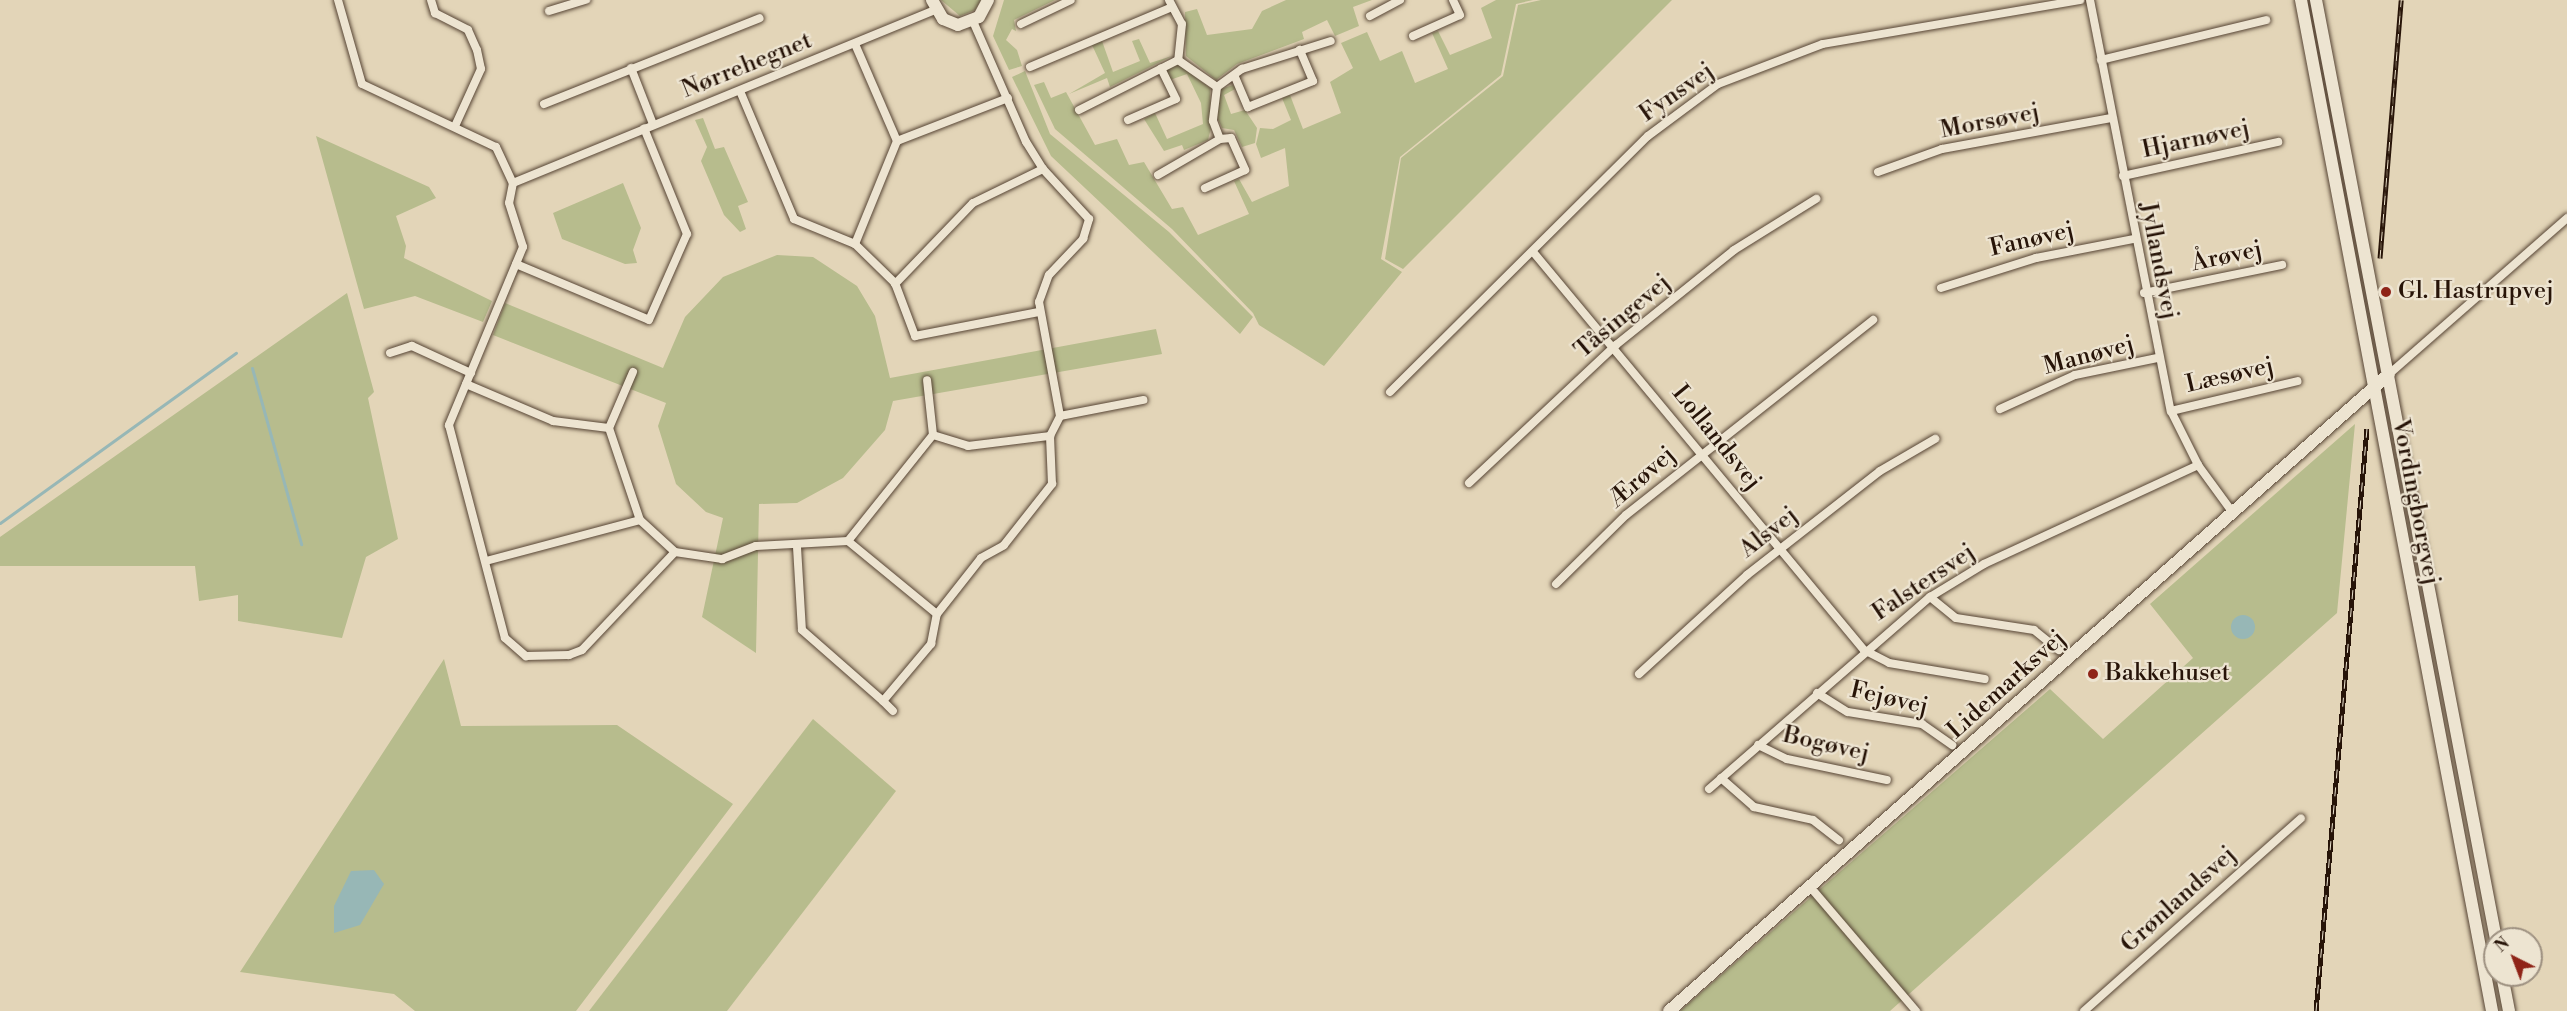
<!DOCTYPE html>
<meta charset="utf-8">
<style>
body{margin:0}
#map{position:relative;width:2567px;height:1011px;overflow:hidden;background:#e3d5b8;font-family:"Libre Bodoni",serif}
div>[style]{position:absolute}
[style*='--x']{left:calc(var(--x)*1px);top:calc(var(--y)*1px);width:calc(var(--w)*1px);rotate:calc(var(--a)*1deg)}
.green>*{inset:0;background:#b7bc8d}
.water>*{inset:0;background:#97b7b6}
.round{border-radius:50%}
.stream>*{height:3px;margin:-1.5px;padding:0 1.5px;transform-origin:1.5px;border-radius:1.5px;background:#97b7b6}
.roads{filter:drop-shadow(0 0 2px #564434) drop-shadow(0 0 2px #564434)}
.street>*{height:8px;margin:-4px;padding:0 4px;transform-origin:4px;border-radius:4px;background:#ede4d1}
.secondary>*{height:12px;margin:-6px;padding:0 6px;transform-origin:6px;border-radius:6px;background:#ede4d1}
.rail>*{height:5px;margin-top:-2.5px;transform-origin:0;background:repeating-linear-gradient(90deg,#ede4d1 0 9px,#271408 0 18px);box-sizing:border-box;border-block:2px solid #271408}
.dots>*{width:16px;height:16px;translate:-50% -50%;box-sizing:border-box;border:3px solid #ede4d1;border-radius:50%}
span{translate:-50% -50%;white-space:nowrap;text-align:center;line-height:1.15;-webkit-text-stroke:4.5px #ede4d1;paint-order:stroke}
.street-label{font-size:24px;color:#271408}
.poi-label{font-size:24px;color:#271408}
.left{translate:0 -50%;text-align:left}
.north{position:absolute;left:2483px;top:927px;width:60px;height:60px;box-sizing:border-box;background:#ede4d1;border:2px solid #9e9181;border-radius:50%;rotate:318deg;font-size:16px;font-weight:700;line-height:24px;text-align:center;color:#271408}
.north::after{content:'';display:block;margin:auto;width:21px;height:27px;background:#8f2418;clip-path:polygon(50% 0,100% 100%,50% 72%,0 100%)}
</style>
<div id="map">
<div class="green">
<i style="clip-path:polygon(941px 0,981px 0,975px 10px,960px 16px)"></i>
<i style="clip-path:polygon(1004px 0,1055px 0,1014px 20px,1016px 31px,1012px 29px,1006px 40px,1017px 50px,1022px 66px,1009px 70px,993px 36px)"></i>
<i style="clip-path:polygon(1286px 0,1372px 0,1353px 7px,1359px 26px,1335px 36px,1327px 20px,1302px 32px,1304px 39px,1237px 64px,1216px 80px,1186px 56px,1185px 12px,1197px 9px,1207px 35px,1252px 29px,1262px 11px)"></i>
<i style="clip-path:polygon(1496px 0,1533px 0,1516px 4px,1501px 75px,1400px 157px,1381px 259px,1402px 272px,1324px 366px,1259px 325px,1253px 313px,1172px 229px,1055px 129px,1034px 85px,1044px 82px,1051px 98px,1066px 92px,1095px 145px,1117px 139px,1129px 165px,1144px 162px,1172px 209px,1183px 207px,1198px 235px,1249px 214px,1234px 181px,1239px 179px,1252px 202px,1289px 186px,1285px 148px,1261px 158px,1256px 144px,1260px 128px,1273px 129px,1291px 120px,1282px 98px,1290px 95px,1303px 129px,1341px 113px,1330px 82px,1353px 68px,1341px 43px,1367px 32px,1380px 61px,1402px 51px,1415px 83px,1448px 69px,1432px 33px,1438px 31px,1450px 55px,1492px 38px,1481px 8px)"></i>
<i style="clip-path:polygon(1541px 0,1672px 0,1403px 269px,1385px 259px,1401px 158px,1503px 76px,1518px 5px)"></i>
<i style="clip-path:polygon(1139px 39px,1150px 63px,1172px 56px,1110px 87px,1107px 78px,1069px 94px,1105px 73px,1092px 45px,1102px 41px,1113px 72px,1140px 61px,1132px 41px)"></i>
<i style="clip-path:polygon(1178px 64px,1210px 88px,1211px 128px,1208px 140px,1184px 150px,1182px 145px,1164px 151px,1144px 119px,1155px 113px,1167px 139px,1203px 124px,1201px 103px,1187px 74px,1170px 80px,1165px 69px)"></i>
<i style="clip-path:polygon(1025px 71px,1050px 134px,1169px 232px,1253px 317px,1240px 334px,1051px 156px,1012px 77px)"></i>
<i style="clip-path:polygon(1233px 85px,1237px 88px,1224px 95px,1231px 114px,1245px 110px,1257px 128px,1255px 143px,1242px 147px,1234px 130px,1222px 128px,1217px 117px,1221px 89px)"></i>
<i style="clip-path:polygon(703px 118px,715px 149px,724px 147px,748px 202px,738px 206px,746px 229px,740px 232px,724px 215px,701px 161px,707px 147px,695px 120px)"></i>
<i style="clip-path:polygon(316px 136px,429px 187px,436px 198px,396px 216px,406px 246px,404px 258px,492px 301px,483px 322px,415px 296px,364px 309px)"></i>
<i style="clip-path:polygon(623px 183px,641px 228px,633px 250px,637px 263px,625px 264px,562px 239px,553px 213px)"></i>
<i style="clip-path:polygon(777px 255px,813px 257px,857px 286px,875px 316px,890px 378px,1156px 329px,1162px 354px,893px 401px,885px 430px,843px 478px,797px 503px,759px 504px,756px 653px,702px 617px,723px 518px,706px 512px,676px 484px,658px 426px,666px 403px,493px 335px,505px 303px,663px 368px,685px 317px,723px 277px)"></i>
<i style="clip-path:polygon(347px 293px,374px 392px,368px 398px,398px 539px,366px 557px,342px 638px,238px 621px,238px 595px,199px 601px,195px 566px,0 566px,0 537px)"></i>
<i style="clip-path:polygon(2355px 424px,2337px 613px,1890px 1011px,1680px 1011px,2050px 689px,2103px 739px,2193px 658px,2150px 604px)"></i>
<i style="clip-path:polygon(444px 659px,461px 726px,617px 725px,733px 804px,576px 1011px,415px 1011px,394px 994px,240px 972px)"></i>
<i style="clip-path:polygon(813px 719px,896px 791px,727px 1011px,589px 1011px)"></i>
</div>
<div class="water">
<i class="round" style="left:2231px;top:615px;width:24px;height:24px"></i>
<i style="clip-path:polygon(374px 870px,384px 884px,360px 925px,334px 933px,334px 906px,351px 871px)"></i>
</div>
<div class="stream">
<i style="--x:252;--y:368;--w:183;--a:74.4"></i>
<i style="--x:0;--y:523;--w:291;--a:-35.8"></i>
</div>
<div class="roads">
<div class="street">
<i style="--x:338;--y:0;--w:87;--a:74.1"></i>
<i style="--x:362;--y:84;--w:148;--a:25.2"></i>
<i style="--x:496;--y:147;--w:40;--a:65"></i>
<i style="--x:431;--y:0;--w:14;--a:73"></i>
<i style="--x:435;--y:13;--w:37;--a:27"></i>
<i style="--x:468;--y:30;--w:22;--a:66"></i>
<i style="--x:477;--y:50;--w:19;--a:78"></i>
<i style="--x:481;--y:69;--w:63;--a:114.5"></i>
<i style="--x:1169;--y:0;--w:27;--a:62"></i>
<i style="--x:1182;--y:24;--w:36;--a:96"></i>
<i style="--x:1178;--y:60;--w:47;--a:34.7"></i>
<i style="--x:1217;--y:87;--w:34;--a:97"></i>
<i style="--x:1213;--y:121;--w:19;--a:69"></i>
<i style="--x:1220;--y:139;--w:11;--a:-5"></i>
<i style="--x:1231;--y:138;--w:35;--a:66"></i>
<i style="--x:1245;--y:170;--w:44;--a:155.8"></i>
<i style="--x:2090;--y:0;--w:419;--a:78.9"></i>
<i style="--x:2171;--y:411;--w:60;--a:63.4"></i>
<i style="--x:2198;--y:465;--w:59;--a:53.9"></i>
<i style="--x:549;--y:11;--w:39;--a:-17"></i>
<i style="--x:1370;--y:16;--w:34;--a:-28"></i>
<i style="--x:1021;--y:24;--w:55;--a:-25.6"></i>
<i style="--x:1413;--y:36;--w:51;--a:-24.1"></i>
<i style="--x:1460;--y:15;--w:17;--a:-115"></i>
<i style="--x:855;--y:44;--w:106;--a:66.6"></i>
<i style="--x:2101;--y:60;--w:170;--a:-13.6"></i>
<i style="--x:1030;--y:67;--w:154;--a:-22.9"></i>
<i style="--x:631;--y:68;--w:60;--a:68.6"></i>
<i style="--x:1235;--y:77;--w:33;--a:67"></i>
<i style="--x:1248;--y:107;--w:70;--a:-21.8"></i>
<i style="--x:1313;--y:81;--w:34;--a:-113"></i>
<i style="--x:1217;--y:87;--w:31;--a:-36"></i>
<i style="--x:1242;--y:69;--w:93;--a:-17.5"></i>
<i style="--x:740;--y:91;--w:139;--a:67.1"></i>
<i style="--x:794;--y:219;--w:66;--a:22.3"></i>
<i style="--x:855;--y:244;--w:56;--a:44.3"></i>
<i style="--x:895;--y:283;--w:57;--a:69.3"></i>
<i style="--x:915;--y:336;--w:126;--a:-11"></i>
<i style="--x:544;--y:104;--w:232;--a:-21.7"></i>
<i style="--x:1079;--y:110;--w:111;--a:-26.8"></i>
<i style="--x:1128;--y:120;--w:52;--a:-23.6"></i>
<i style="--x:1176;--y:99;--w:34;--a:-116"></i>
<i style="--x:1878;--y:172;--w:68;--a:-19.8"></i>
<i style="--x:1942;--y:149;--w:172;--a:-10.4"></i>
<i style="--x:1158;--y:175;--w:72;--a:-30.1"></i>
<i style="--x:2123;--y:176;--w:159;--a:-12.4"></i>
<i style="--x:513;--y:183;--w:20;--a:101"></i>
<i style="--x:509;--y:203;--w:46;--a:72.3"></i>
<i style="--x:523;--y:247;--w:193;--a:112.6"></i>
<i style="--x:449;--y:425;--w:220;--a:75.3"></i>
<i style="--x:505;--y:638;--w:28;--a:41"></i>
<i style="--x:526;--y:656;--w:43;--a:-1.3"></i>
<i style="--x:569;--y:655;--w:14;--a:-21"></i>
<i style="--x:582;--y:650;--w:135;--a:-46.5"></i>
<i style="--x:513;--y:183;--w:456;--a:-22.3"></i>
<i style="--x:855;--y:244;--w:111;--a:-67.8"></i>
<i style="--x:897;--y:141;--w:119;--a:-21.2"></i>
<i style="--x:1534;--y:253;--w:516;--a:50.27"></i>
<i style="--x:1864;--y:650;--w:28;--a:27"></i>
<i style="--x:1889;--y:663;--w:97;--a:9.5"></i>
<i style="--x:516;--y:264;--w:144;--a:22.8"></i>
<i style="--x:649;--y:320;--w:94;--a:-66.2"></i>
<i style="--x:687;--y:234;--w:114;--a:-112.1"></i>
<i style="--x:895;--y:284;--w:112;--a:-46.1"></i>
<i style="--x:973;--y:203;--w:78;--a:-25.9"></i>
<i style="--x:1941;--y:288;--w:100;--a:-17.5"></i>
<i style="--x:2036;--y:258;--w:100;--a:-11"></i>
<i style="--x:2144;--y:293;--w:141;--a:-11.5"></i>
<i style="--x:390;--y:353;--w:23;--a:-18"></i>
<i style="--x:412;--y:346;--w:65;--a:24.6"></i>
<i style="--x:633;--y:372;--w:61;--a:113.2"></i>
<i style="--x:609;--y:428;--w:97;--a:71.4"></i>
<i style="--x:640;--y:520;--w:47;--a:42.4"></i>
<i style="--x:2389;--y:374;--w:237;--a:-41.2"></i>
<i style="--x:466;--y:384;--w:95;--a:23"></i>
<i style="--x:553;--y:421;--w:56;--a:7.1"></i>
<i style="--x:1390;--y:392;--w:363;--a:-44.8"></i>
<i style="--x:1648;--y:136;--w:87;--a:-36.6"></i>
<i style="--x:1718;--y:84;--w:112;--a:-20.9"></i>
<i style="--x:1823;--y:44;--w:261;--a:-9.7"></i>
<i style="--x:2000;--y:409;--w:82;--a:-24.4"></i>
<i style="--x:2075;--y:375;--w:84;--a:-11.7"></i>
<i style="--x:2171;--y:411;--w:130;--a:-13.3"></i>
<i style="--x:1060;--y:416;--w:85;--a:-10.9"></i>
<i style="--x:933;--y:435;--w:37;--a:17"></i>
<i style="--x:968;--y:446;--w:83;--a:-7"></i>
<i style="--x:1469;--y:483;--w:202;--a:-43.2"></i>
<i style="--x:1616;--y:345;--w:151;--a:-38.8"></i>
<i style="--x:1734;--y:250;--w:97;--a:-31.9"></i>
<i style="--x:848;--y:541;--w:115;--a:39.4"></i>
<i style="--x:797;--y:547;--w:83;--a:86.6"></i>
<i style="--x:802;--y:630;--w:108;--a:41.2"></i>
<i style="--x:883;--y:701;--w:75;--a:-49.9"></i>
<i style="--x:931;--y:644;--w:31;--a:-79"></i>
<i style="--x:937;--y:614;--w:71;--a:-51.8"></i>
<i style="--x:981;--y:558;--w:26;--a:-29"></i>
<i style="--x:1004;--y:545;--w:78;--a:-51.8"></i>
<i style="--x:1052;--y:484;--w:48;--a:-92.4"></i>
<i style="--x:1050;--y:436;--w:22;--a:-63"></i>
<i style="--x:1060;--y:416;--w:116;--a:-100.4"></i>
<i style="--x:1039;--y:302;--w:29;--a:-70"></i>
<i style="--x:1049;--y:275;--w:50;--a:-46.6"></i>
<i style="--x:1083;--y:239;--w:21;--a:-73"></i>
<i style="--x:1089;--y:219;--w:68;--a:-132.6"></i>
<i style="--x:1043;--y:169;--w:32;--a:-122"></i>
<i style="--x:1026;--y:142;--w:132;--a:-113.7"></i>
<i style="--x:675;--y:552;--w:48;--a:8.5"></i>
<i style="--x:722;--y:559;--w:36;--a:-21"></i>
<i style="--x:756;--y:546;--w:92;--a:-3.1"></i>
<i style="--x:848;--y:541;--w:136;--a:-51.3"></i>
<i style="--x:933;--y:435;--w:55;--a:-96.2"></i>
<i style="--x:486;--y:561;--w:159;--a:-14.9"></i>
<i style="--x:1556;--y:584;--w:98;--a:-44.6"></i>
<i style="--x:1626;--y:515;--w:315;--a:-38.3"></i>
<i style="--x:1930;--y:597;--w:33;--a:39"></i>
<i style="--x:1956;--y:618;--w:79;--a:8.7"></i>
<i style="--x:2034;--y:630;--w:32;--a:39"></i>
<i style="--x:1639;--y:674;--w:147;--a:-42.5"></i>
<i style="--x:1747;--y:575;--w:169;--a:-38"></i>
<i style="--x:1880;--y:471;--w:64;--a:-30.2"></i>
<i style="--x:1817;--y:693;--w:36;--a:32"></i>
<i style="--x:1848;--y:712;--w:75;--a:9.2"></i>
<i style="--x:1922;--y:724;--w:37;--a:35"></i>
<i style="--x:883;--y:701;--w:14;--a:45"></i>
<i style="--x:1758;--y:745;--w:32;--a:26"></i>
<i style="--x:1787;--y:759;--w:102;--a:11.9"></i>
<i style="--x:1721;--y:778;--w:44;--a:41.3"></i>
<i style="--x:1754;--y:807;--w:60;--a:12.4"></i>
<i style="--x:1813;--y:820;--w:33;--a:38"></i>
<i style="--x:1709;--y:789;--w:293;--a:-41"></i>
<i style="--x:1930;--y:597;--w:63;--a:-31.4"></i>
<i style="--x:1984;--y:564;--w:236;--a:-24.8"></i>
<i style="--x:1811;--y:888;--w:162;--a:49.5"></i>
<i style="--x:2084;--y:1011;--w:290;--a:-41.6"></i>
</div>
<div class="secondary">
<i style="--x:932;--y:0;--w:22;--a:60"></i>
<i style="--x:943;--y:19;--w:16;--a:22"></i>
<i style="--x:958;--y:25;--w:22;--a:-21"></i>
<i style="--x:979;--y:17;--w:19;--a:-62"></i>
<i style="--x:2301;--y:0;--w:1029;--a:79.3"></i>
<i style="--x:2316;--y:0;--w:956;--a:79.15"></i>
<i style="--x:2502;--y:975;--w:37;--a:79"></i>
<i style="--x:1669;--y:1011;--w:961;--a:-41.5"></i>
</div>
</div>
<div class="rail">
<i style="--x:2380;--y:258;--w:259;--a:-85.3"></i>
<i style="--x:2316;--y:1011;--w:585;--a:-85"></i>
</div>
<div class="dots">
<i style="left:2386px;top:292px;background:#8f2418"></i>
<i style="left:2093px;top:674px;background:#8f2418"></i>
</div>
<div class="street-label">
<span style="left:747px;top:66px;rotate:-22deg">Nørrehegnet</span>
<span style="left:1677px;top:93px;rotate:-35deg">Fynsvej</span>
<span style="left:1990px;top:122px;rotate:-11deg">Morsøvej</span>
<span style="left:2196px;top:140px;rotate:-12deg">Hjarnøvej</span>
<span style="left:2032px;top:240px;rotate:-13deg">Fanøvej</span>
<span style="left:2227px;top:257px;rotate:-12deg">Årøvej</span>
<span style="left:2158px;top:261px;rotate:79deg">Jyllandsvej</span>
<span style="left:1623px;top:317px;rotate:-40deg">Tåsingevej</span>
<span style="left:2089px;top:356px;rotate:-15deg">Manøvej</span>
<span style="left:2230px;top:376px;rotate:-13deg">Læsøvej</span>
<span style="left:1716px;top:438px;rotate:51deg">Lollandsvej</span>
<span style="left:1642px;top:478px;rotate:-41deg">Ærøvej</span>
<span style="left:2415px;top:502px;rotate:79deg">Vordingborgvej</span>
<span style="left:1769px;top:533px;rotate:-38deg">Alsvej</span>
<span style="left:1924px;top:583px;rotate:-34deg">Falstersvej</span>
<span style="left:2007px;top:685px;rotate:-42deg">Lidemarksvej</span>
<span style="left:1889px;top:699px;rotate:13deg">Fejøvej</span>
<span style="left:1826px;top:745px;rotate:13deg">Bogøvej</span>
<span style="left:2179px;top:900px;rotate:-42deg">Grønlandsvej</span>
</div>
<div class="poi-label">
<span class="left" style="left:2398px;top:292px">Gl. Hastrupvej</span>
<span class="left" style="left:2105px;top:674px">Bakkehuset</span>
</div>
<div class="north">N</div>
</div>
